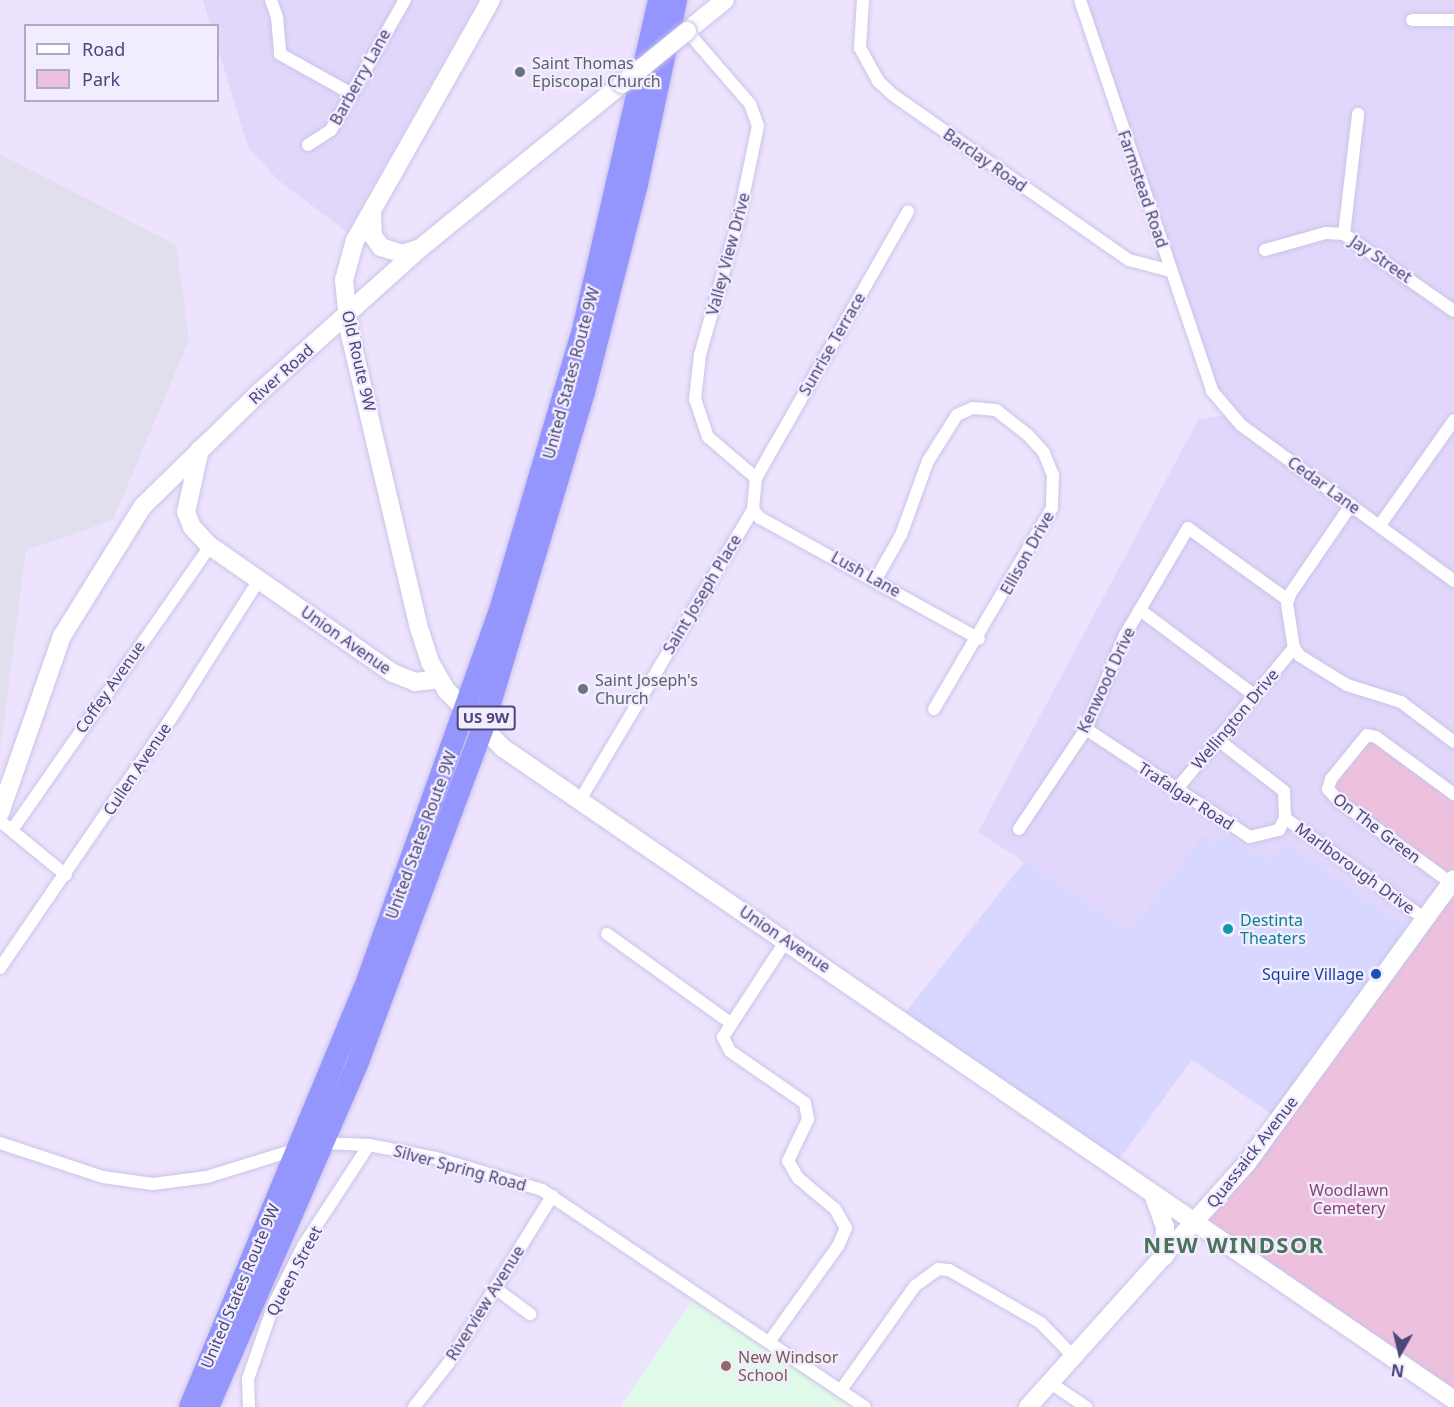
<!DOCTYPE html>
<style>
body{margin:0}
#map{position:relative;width:1454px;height:1407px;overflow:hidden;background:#ede3fe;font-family:"Noto Sans",sans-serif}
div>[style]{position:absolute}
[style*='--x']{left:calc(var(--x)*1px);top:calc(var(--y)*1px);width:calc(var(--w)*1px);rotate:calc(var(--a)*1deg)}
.residential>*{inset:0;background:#e2d7fb}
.commercial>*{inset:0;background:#d8d7ff}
.industrial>*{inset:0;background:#e1deed}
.education>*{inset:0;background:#e0faea}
.green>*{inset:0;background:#edc1de}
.roads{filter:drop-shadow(0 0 2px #cbc3e8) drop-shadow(0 0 2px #cbc3e8)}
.street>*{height:12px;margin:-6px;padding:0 6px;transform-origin:6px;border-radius:6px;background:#fff}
.secondary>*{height:18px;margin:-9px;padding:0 9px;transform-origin:9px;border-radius:9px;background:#fff}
.highway>*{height:22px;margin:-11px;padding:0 11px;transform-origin:11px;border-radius:11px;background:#9596fd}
.bridges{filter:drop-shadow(0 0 2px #c7beeb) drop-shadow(0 0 2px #c7beeb)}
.secondary-bridge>*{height:18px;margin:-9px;padding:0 9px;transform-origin:9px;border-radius:9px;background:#fff}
.dots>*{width:16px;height:16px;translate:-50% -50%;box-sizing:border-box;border:3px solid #f2ecff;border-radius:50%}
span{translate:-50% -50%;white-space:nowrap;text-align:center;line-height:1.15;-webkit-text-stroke:4.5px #f2ecff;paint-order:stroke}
.shield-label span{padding:2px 4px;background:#f2ecff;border:2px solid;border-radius:4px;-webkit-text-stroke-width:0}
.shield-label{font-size:15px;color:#4b4779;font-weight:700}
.worship-label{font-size:16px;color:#5b616d}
.left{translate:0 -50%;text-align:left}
.street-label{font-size:16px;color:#4b4779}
.culture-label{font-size:16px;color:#0d838f}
.transit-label{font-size:16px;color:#164399}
.right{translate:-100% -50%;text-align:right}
.park-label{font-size:16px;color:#8c436c}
.education-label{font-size:16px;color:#785e54}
.district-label{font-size:22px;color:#4a735a;font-weight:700;letter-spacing:1.5px}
.legend{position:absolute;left:24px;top:24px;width:195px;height:78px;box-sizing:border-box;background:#f2ecff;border:2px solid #afaac9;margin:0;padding:8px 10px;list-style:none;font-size:18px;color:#4b4779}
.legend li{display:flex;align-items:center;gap:12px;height:30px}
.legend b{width:30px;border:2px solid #afaac9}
.north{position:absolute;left:1370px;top:1323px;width:60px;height:60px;-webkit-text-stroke:4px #f2ecff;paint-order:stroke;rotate:188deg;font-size:16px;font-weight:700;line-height:24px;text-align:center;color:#4b4779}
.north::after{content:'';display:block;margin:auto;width:21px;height:27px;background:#4b4779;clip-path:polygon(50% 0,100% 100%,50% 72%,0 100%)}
</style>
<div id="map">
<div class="residential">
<i style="clip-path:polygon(203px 0,478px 0,347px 232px,279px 181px,248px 147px,218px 48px,218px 26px,210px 25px)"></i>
<i style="clip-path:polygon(1080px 0,1454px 0,1454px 879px,1415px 933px,1288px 843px,1270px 862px,1225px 833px,1218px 843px,1203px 834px,1130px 931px,978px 832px,1198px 420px,1229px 414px,1207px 378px)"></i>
</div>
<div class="commercial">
<i style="clip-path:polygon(1225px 833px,1270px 862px,1288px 843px,1415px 933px,1279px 1119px,1192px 1060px,1114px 1166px,901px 1018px,1025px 861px,1130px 931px,1203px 834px,1217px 843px)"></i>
</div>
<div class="industrial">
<i style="clip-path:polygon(0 154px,176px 245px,189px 340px,113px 520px,26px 550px,0 751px)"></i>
</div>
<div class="education">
<i style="clip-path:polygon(697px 1293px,865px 1407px,620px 1407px)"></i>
</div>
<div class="green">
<i style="clip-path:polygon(1367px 735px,1454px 794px,1454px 1403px,1197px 1222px,1451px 883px,1328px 789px)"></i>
</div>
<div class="roads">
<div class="street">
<i style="--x:271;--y:0;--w:18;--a:71"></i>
<i style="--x:277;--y:17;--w:37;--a:85"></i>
<i style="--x:280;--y:54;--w:80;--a:29.1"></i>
<i style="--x:863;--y:0;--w:48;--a:93.6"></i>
<i style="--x:860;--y:48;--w:38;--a:61"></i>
<i style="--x:878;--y:81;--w:21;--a:43"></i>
<i style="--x:893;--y:95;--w:288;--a:35"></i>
<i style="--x:1129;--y:260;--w:43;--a:14.7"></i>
<i style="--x:1080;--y:0;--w:413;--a:71.3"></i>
<i style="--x:1212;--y:391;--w:45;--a:49.5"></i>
<i style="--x:1241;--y:425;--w:264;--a:36.2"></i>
<i style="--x:1412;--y:20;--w:42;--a:0"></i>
<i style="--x:687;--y:31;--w:96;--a:49.2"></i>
<i style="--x:750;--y:104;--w:23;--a:70"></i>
<i style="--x:758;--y:126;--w:93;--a:101.8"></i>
<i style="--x:739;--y:217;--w:143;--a:105.8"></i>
<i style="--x:700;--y:355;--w:44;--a:96.5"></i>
<i style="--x:695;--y:399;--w:40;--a:71.1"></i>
<i style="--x:708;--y:437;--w:63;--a:40.5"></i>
<i style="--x:308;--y:145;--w:27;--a:-33"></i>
<i style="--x:331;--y:130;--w:150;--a:-60.4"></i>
<i style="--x:1344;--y:234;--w:121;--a:-83.3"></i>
<i style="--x:1265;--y:250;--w:63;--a:-15.6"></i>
<i style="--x:1326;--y:233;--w:18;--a:3"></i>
<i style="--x:1344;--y:234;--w:134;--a:35"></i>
<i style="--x:1351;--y:505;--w:108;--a:124.4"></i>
<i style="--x:1290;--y:594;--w:10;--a:107"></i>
<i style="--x:1287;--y:604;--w:45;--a:81"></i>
<i style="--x:1294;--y:648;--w:10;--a:53"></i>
<i style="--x:1300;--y:656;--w:55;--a:31.7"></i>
<i style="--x:1347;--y:685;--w:57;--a:17.5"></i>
<i style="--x:1401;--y:702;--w:66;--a:37"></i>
<i style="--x:753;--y:510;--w:11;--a:49"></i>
<i style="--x:760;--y:518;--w:250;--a:28.9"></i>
<i style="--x:1380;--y:525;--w:128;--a:-54.8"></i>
<i style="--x:876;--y:579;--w:51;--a:-60.4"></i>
<i style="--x:901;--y:535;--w:79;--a:-70"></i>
<i style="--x:928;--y:461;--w:54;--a:-57.8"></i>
<i style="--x:957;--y:415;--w:17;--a:-24"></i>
<i style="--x:973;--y:408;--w:23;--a:5"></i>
<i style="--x:996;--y:410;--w:41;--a:38"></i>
<i style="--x:1028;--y:435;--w:24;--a:48"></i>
<i style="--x:1044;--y:453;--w:24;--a:68"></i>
<i style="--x:1053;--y:475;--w:33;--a:92"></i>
<i style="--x:1052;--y:508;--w:233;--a:120.4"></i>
<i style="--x:1140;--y:610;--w:142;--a:36.7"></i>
<i style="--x:1086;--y:729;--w:196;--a:33.4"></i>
<i style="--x:1250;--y:837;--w:30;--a:-14"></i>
<i style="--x:1279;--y:830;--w:13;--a:-63"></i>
<i style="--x:1285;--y:818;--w:27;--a:-92"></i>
<i style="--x:1284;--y:791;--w:85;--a:-142.2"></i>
<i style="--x:1176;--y:790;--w:185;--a:-50.3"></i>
<i style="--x:580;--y:800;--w:338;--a:-59.2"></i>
<i style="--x:753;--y:510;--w:32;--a:-85"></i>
<i style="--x:756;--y:478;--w:307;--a:-60.3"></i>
<i style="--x:1285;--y:818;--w:173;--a:35.8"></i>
<i style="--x:0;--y:821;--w:85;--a:39.3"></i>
<i style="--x:1019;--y:829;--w:120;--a:-56.2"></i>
<i style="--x:1086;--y:729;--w:102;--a:-67.5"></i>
<i style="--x:1125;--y:635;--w:124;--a:-59.5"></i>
<i style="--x:1188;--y:528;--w:123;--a:35.8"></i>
<i style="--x:12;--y:830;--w:346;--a:-55.1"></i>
<i style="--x:1451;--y:883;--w:139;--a:-143.8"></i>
<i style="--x:1339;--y:801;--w:16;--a:-133"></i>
<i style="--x:1328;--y:789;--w:10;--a:-73"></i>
<i style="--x:1331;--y:779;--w:57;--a:-50.7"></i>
<i style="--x:1367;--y:735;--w:9;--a:13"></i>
<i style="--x:1376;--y:737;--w:97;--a:36.2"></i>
<i style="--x:607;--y:934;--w:150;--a:35.8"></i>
<i style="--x:0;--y:968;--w:301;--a:-55.6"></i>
<i style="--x:170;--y:720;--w:166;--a:-57.6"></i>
<i style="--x:0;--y:1143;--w:108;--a:18.3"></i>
<i style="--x:103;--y:1177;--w:50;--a:8"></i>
<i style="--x:153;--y:1184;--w:54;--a:-7.4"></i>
<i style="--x:207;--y:1177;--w:97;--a:-17.3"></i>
<i style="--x:320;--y:1143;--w:49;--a:2.3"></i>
<i style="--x:369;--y:1145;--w:68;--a:11"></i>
<i style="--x:436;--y:1158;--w:111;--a:16.8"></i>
<i style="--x:542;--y:1190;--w:389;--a:33.9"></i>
<i style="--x:495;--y:1288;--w:44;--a:36.6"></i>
<i style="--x:769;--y:1342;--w:118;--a:-54.3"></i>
<i style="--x:838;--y:1246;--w:20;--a:-66"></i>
<i style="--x:846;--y:1228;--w:22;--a:-120"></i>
<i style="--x:835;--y:1209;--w:48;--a:-140"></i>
<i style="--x:798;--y:1178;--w:20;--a:-120"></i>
<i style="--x:788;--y:1161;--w:47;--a:-64.5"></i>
<i style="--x:808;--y:1119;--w:16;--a:-101"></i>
<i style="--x:805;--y:1103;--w:91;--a:-145.3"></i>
<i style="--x:730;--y:1051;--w:16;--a:-117"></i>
<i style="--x:723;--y:1037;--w:117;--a:-56.9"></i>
<i style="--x:1049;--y:1382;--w:45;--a:34"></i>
<i style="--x:841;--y:1390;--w:128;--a:-54.6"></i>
<i style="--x:915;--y:1286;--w:29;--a:-36"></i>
<i style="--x:938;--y:1269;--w:11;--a:5"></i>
<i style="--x:949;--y:1270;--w:106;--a:29.9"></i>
<i style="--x:1041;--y:1323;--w:45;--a:45.9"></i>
<i style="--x:249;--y:1407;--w:28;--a:-92"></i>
<i style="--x:248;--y:1379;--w:79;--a:-70.9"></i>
<i style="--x:274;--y:1304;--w:65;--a:-63.4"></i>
<i style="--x:303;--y:1246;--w:121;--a:-56.8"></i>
<i style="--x:414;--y:1407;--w:55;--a:-51.7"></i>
<i style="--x:448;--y:1364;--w:198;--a:-58.2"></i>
</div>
<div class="secondary">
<i style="--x:491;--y:0;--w:276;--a:119.5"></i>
<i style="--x:355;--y:240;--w:41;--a:105.4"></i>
<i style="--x:344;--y:280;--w:50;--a:84.3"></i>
<i style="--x:349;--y:330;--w:303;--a:76.8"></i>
<i style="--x:418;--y:625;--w:39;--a:72"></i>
<i style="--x:430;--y:662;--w:34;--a:60"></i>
<i style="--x:447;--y:691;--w:80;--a:45.5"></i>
<i style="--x:503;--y:748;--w:1153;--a:34.43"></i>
<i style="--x:687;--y:31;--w:49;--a:-39.2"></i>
<i style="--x:372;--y:212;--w:24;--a:88"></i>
<i style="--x:373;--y:236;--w:14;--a:54"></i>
<i style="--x:381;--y:247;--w:22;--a:18"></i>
<i style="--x:402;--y:254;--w:16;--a:-18"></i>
<i style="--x:200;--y:449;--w:65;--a:102.5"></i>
<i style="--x:186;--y:512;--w:16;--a:68"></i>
<i style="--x:192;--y:527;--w:26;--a:47"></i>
<i style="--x:210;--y:546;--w:223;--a:34.8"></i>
<i style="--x:393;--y:673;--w:24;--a:22"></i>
<i style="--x:415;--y:682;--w:24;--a:-7"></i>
<i style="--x:0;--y:813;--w:188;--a:-70.7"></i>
<i style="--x:62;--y:636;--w:153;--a:-58.1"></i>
<i style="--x:143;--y:506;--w:165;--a:-44.3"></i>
<i style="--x:261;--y:391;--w:212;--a:-41.9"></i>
<i style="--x:419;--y:249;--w:262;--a:-39.1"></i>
<i style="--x:1153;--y:1194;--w:35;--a:70"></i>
<i style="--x:1165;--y:1227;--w:30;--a:92"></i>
<i style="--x:1028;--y:1407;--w:328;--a:-48.1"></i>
<i style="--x:1247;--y:1163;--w:351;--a:-53.9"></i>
</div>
<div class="highway">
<i style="--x:190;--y:1407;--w:452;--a:-67.4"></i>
<i style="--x:364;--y:990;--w:404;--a:-70.3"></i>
<i style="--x:500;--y:610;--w:288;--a:-73.5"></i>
<i style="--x:582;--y:334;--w:343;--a:-77"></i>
<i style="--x:208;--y:1407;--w:379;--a:-66.5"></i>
<i style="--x:359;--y:1059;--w:351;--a:-69.5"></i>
<i style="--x:482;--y:730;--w:353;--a:-73.2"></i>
<i style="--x:584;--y:392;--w:215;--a:-75.7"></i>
<i style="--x:637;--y:184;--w:188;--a:-78"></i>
</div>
</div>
<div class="bridges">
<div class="secondary-bridge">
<i style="--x:622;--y:84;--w:84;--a:-39.2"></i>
</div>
</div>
<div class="dots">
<i style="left:520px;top:72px;background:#6b7280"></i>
<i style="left:583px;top:689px;background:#6b7280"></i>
<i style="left:1228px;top:929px;background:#0f9aa8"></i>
<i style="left:1376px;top:974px;background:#1a4fb4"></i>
<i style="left:726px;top:1366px;background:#8d6e63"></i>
</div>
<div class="shield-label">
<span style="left:486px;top:718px">US 9W</span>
</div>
<div class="worship-label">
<span class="left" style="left:532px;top:72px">Saint Thomas<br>Episcopal Church</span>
<span class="left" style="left:595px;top:689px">Saint Joseph's<br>Church</span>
</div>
<div class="street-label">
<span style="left:360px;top:77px;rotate:-61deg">Barberry Lane</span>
<span style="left:985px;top:160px;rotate:35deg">Barclay Road</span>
<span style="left:1143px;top:189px;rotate:71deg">Farmstead Road</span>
<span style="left:728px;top:254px;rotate:-75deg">Valley View Drive</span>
<span style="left:1381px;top:259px;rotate:34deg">Jay Street</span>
<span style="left:832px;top:344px;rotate:-60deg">Sunrise Terrace</span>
<span style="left:359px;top:361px;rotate:77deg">Old Route 9W</span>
<span style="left:571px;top:373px;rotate:-75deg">United States Route 9W</span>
<span style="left:281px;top:374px;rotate:-42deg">River Road</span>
<span style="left:1324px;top:485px;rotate:36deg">Cedar Lane</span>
<span style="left:1027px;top:553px;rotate:-61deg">Ellison Drive</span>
<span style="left:866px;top:574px;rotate:29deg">Lush Lane</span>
<span style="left:702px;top:594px;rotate:-59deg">Saint Joseph Place</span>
<span style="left:346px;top:640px;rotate:35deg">Union Avenue</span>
<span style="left:1106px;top:680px;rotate:-65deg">Kenwood Drive</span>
<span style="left:110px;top:687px;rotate:-55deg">Coffey Avenue</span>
<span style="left:1235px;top:719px;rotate:-50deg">Wellington Drive</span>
<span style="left:137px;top:769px;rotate:-56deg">Cullen Avenue</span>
<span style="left:1186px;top:796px;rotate:33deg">Trafalgar Road</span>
<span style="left:1377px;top:828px;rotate:37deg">On The Green</span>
<span style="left:421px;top:835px;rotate:-70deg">United States Route 9W</span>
<span style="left:1355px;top:868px;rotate:36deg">Marlborough Drive</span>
<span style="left:785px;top:939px;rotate:34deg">Union Avenue</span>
<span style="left:1252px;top:1152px;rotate:-52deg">Quassaick Avenue</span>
<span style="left:460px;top:1168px;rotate:15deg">Silver Spring Road</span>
<span style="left:294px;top:1271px;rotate:-62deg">Queen Street</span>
<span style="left:240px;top:1286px;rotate:-67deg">United States Route 9W</span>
<span style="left:485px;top:1303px;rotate:-58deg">Riverview Avenue</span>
</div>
<div class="culture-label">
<span class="left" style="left:1240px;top:929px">Destinta<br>Theaters</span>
</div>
<div class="transit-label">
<span class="right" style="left:1364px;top:974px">Squire Village</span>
</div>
<div class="park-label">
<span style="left:1349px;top:1199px">Woodlawn<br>Cemetery</span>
</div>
<div class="education-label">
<span class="left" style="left:738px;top:1366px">New Windsor<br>School</span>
</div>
<div class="district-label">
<span style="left:1234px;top:1245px">NEW WINDSOR</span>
</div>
<ul class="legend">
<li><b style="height:8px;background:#fff"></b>Road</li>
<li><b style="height:16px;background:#edc1de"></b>Park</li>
</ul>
<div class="north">N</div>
</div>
